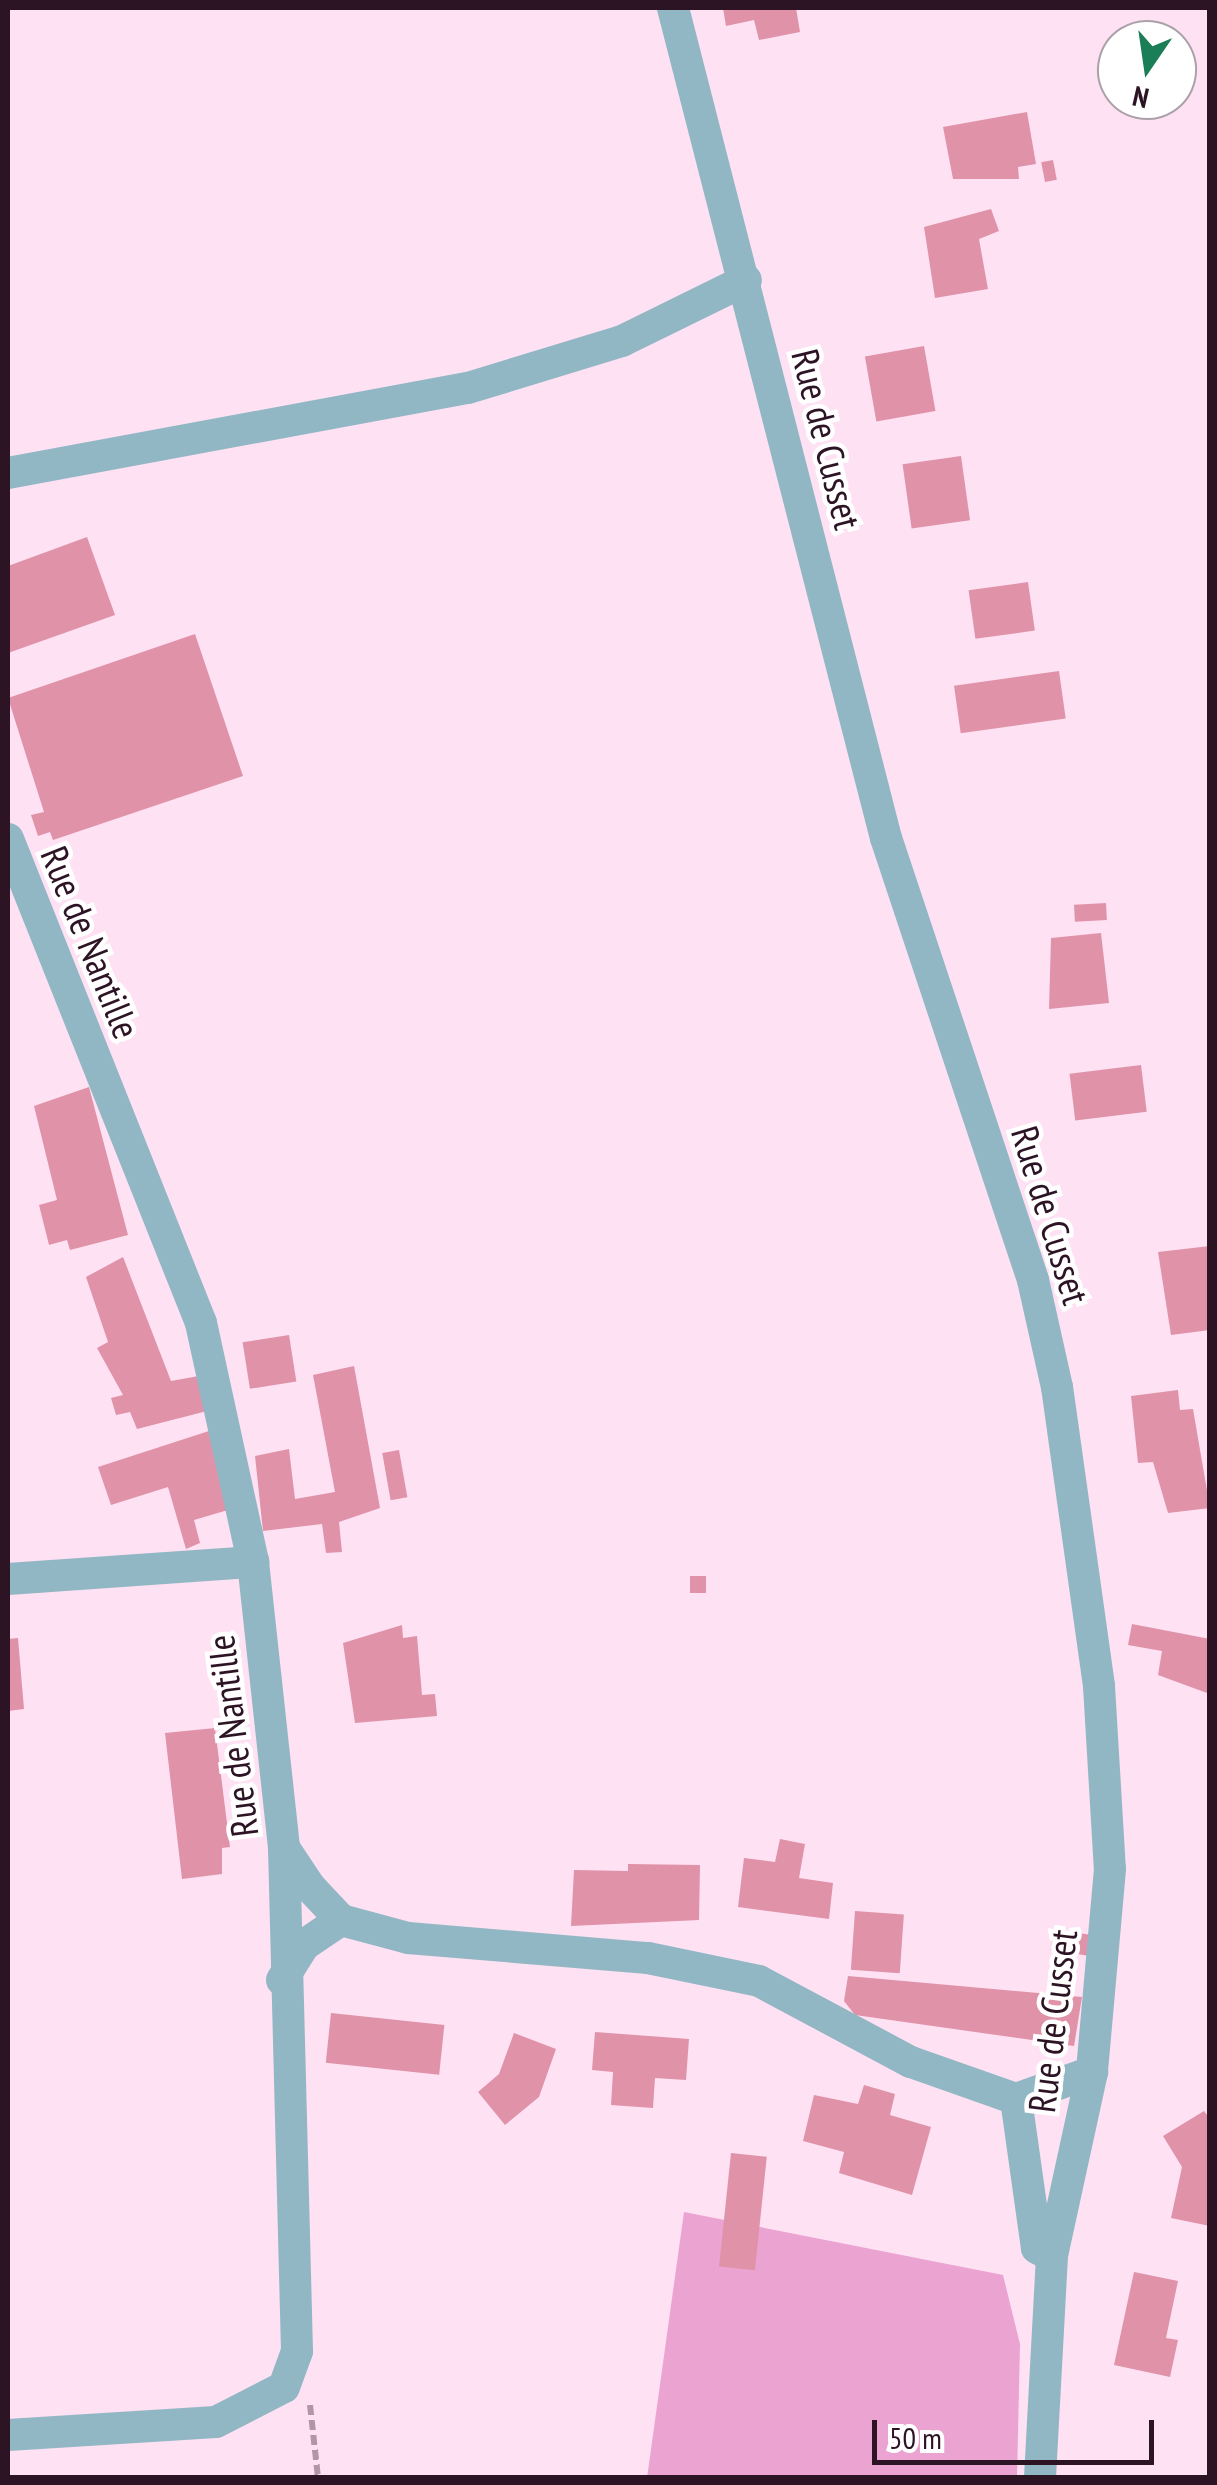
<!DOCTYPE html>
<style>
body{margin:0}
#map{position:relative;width:1217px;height:2485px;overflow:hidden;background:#fee1f3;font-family:"PT Sans Narrow",sans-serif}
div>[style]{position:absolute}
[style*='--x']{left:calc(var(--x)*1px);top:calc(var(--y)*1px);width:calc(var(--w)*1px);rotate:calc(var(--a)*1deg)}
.green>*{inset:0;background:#eba3d1}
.building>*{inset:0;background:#e092a9;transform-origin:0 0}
.path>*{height:6px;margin-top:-3px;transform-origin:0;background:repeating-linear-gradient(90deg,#b296a8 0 10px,transparent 0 15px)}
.street>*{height:32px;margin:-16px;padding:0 16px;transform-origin:16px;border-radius:16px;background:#92b7c4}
span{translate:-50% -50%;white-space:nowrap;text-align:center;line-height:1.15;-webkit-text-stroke:9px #fff;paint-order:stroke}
.street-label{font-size:38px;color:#2d1425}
.frame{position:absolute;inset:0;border:10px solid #2d1425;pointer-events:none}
.north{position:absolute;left:1097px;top:20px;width:100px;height:100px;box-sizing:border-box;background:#fff;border:2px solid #aba1a8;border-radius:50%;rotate:193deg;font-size:28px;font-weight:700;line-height:40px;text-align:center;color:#2d1425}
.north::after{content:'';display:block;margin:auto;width:35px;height:45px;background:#1c7e56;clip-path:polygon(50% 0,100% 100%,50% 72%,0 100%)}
.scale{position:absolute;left:872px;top:2420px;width:282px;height:45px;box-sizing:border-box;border:5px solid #2d1425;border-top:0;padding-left:12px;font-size:30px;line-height:35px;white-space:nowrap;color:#2d1425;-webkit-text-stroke:8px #fff;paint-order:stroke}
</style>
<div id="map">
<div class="green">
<i style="clip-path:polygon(684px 2212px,1003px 2275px,1020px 2344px,1017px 2477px,647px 2478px)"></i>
</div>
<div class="building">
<i style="clip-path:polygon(723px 8px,796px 8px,800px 32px,759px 40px,754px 20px,726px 26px)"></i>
<i style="clip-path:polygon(1027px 112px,1036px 164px,1018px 167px,1019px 179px,953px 179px,943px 127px)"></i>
<i style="left:1053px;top:160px;width:20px;height:12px;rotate:79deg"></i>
<i style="clip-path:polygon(991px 209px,999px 231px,979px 239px,988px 289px,935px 298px,924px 227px)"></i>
<i style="left:924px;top:346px;width:66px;height:60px;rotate:80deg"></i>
<i style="left:961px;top:456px;width:65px;height:59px;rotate:82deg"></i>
<i style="clip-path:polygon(87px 537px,115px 615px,8px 653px,8px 566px)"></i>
<i style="left:1028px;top:582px;width:49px;height:60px;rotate:82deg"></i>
<i style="clip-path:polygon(195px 634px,243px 776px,53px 840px,50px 832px,38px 836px,31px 815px,44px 812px,8px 698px)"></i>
<i style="left:1059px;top:671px;width:48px;height:106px;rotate:82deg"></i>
<i style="left:1106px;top:903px;width:17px;height:32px;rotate:87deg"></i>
<i style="clip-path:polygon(1101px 933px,1109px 1003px,1049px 1009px,1051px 938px)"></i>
<i style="left:1141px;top:1065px;width:47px;height:72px;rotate:83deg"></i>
<i style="clip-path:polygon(89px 1087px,128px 1235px,70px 1250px,67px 1240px,49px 1245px,39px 1205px,57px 1200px,34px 1106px)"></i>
<i style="clip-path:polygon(1210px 1246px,1210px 1330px,1171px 1335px,1158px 1252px)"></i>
<i style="clip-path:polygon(123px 1257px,171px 1381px,204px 1375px,211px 1410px,137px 1429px,130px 1412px,116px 1415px,111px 1398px,123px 1395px,97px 1348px,108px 1342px,86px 1277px)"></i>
<i style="left:289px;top:1335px;width:47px;height:47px;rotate:81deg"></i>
<i style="clip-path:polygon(354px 1366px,380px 1508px,339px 1522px,342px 1552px,326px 1553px,322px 1524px,263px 1531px,255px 1456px,289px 1449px,295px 1499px,335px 1492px,313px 1375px)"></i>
<i style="clip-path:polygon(1178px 1390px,1180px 1410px,1193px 1409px,1210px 1508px,1168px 1513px,1153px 1462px,1138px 1463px,1131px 1396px)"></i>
<i style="clip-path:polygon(212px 1430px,228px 1510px,194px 1520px,200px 1543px,186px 1549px,168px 1487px,111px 1505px,98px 1467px)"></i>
<i style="left:399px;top:1450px;width:48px;height:17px;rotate:80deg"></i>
<i style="left:690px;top:1576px;width:16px;height:17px"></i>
<i style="clip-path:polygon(1132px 1624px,1210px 1639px,1207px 1693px,1158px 1675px,1162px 1651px,1128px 1645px)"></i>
<i style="clip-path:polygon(402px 1625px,403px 1638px,417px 1636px,422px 1695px,435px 1694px,437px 1716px,355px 1723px,343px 1643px)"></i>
<i style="clip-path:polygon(18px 1638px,24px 1709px,8px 1711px,8px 1639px)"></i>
<i style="clip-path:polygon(215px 1728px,230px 1847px,222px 1848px,222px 1874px,182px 1879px,165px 1733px)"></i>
<i style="clip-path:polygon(780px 1839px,805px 1844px,799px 1878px,833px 1883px,829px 1919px,738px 1907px,744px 1858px,775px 1862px)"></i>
<i style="clip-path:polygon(628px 1864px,700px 1865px,699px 1920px,571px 1926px,574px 1870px,628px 1871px)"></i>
<i style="left:855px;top:1911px;width:49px;height:59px;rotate:4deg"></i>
<i style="left:1054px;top:1929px;width:38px;height:21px;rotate:9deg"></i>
<i style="clip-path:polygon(848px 1976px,1082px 1997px,1074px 2046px,855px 2015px,844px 2001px)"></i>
<i style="left:331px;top:2013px;width:114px;height:50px;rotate:6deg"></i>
<i style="clip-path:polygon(595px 2032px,689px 2039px,686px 2080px,655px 2078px,653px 2108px,611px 2105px,613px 2072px,592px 2070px)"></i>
<i style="clip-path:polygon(514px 2033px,556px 2049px,539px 2097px,505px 2125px,478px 2092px,499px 2074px)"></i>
<i style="clip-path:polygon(864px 2085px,895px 2094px,890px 2115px,931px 2127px,912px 2195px,839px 2173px,844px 2152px,803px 2141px,814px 2095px,858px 2104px)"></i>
<i style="clip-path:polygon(1204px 2111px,1210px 2119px,1210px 2226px,1171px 2218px,1182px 2167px,1163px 2136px)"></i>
<i style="left:731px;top:2153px;width:36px;height:114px;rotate:6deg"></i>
<i style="clip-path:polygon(1134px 2272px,1178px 2281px,1166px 2338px,1178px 2340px,1170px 2377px,1114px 2365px)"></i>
</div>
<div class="path">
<i style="--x:310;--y:2405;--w:73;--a:83.7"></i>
</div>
<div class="street">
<i style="--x:673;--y:8;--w:857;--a:75.61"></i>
<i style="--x:886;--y:838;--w:466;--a:71.6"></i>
<i style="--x:1033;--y:1280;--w:110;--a:77.4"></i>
<i style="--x:1057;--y:1387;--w:302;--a:82"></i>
<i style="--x:1099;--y:1686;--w:183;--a:86.6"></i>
<i style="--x:1110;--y:1869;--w:204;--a:95.1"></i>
<i style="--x:1092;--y:2072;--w:188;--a:102.3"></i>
<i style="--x:1052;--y:2256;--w:222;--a:93.1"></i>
<i style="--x:8;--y:473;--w:468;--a:-10.5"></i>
<i style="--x:468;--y:388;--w:161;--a:-17"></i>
<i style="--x:622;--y:341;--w:138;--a:-26.2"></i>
<i style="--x:8;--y:839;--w:521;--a:68.26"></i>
<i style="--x:201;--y:1323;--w:245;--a:77.7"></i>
<i style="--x:253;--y:1562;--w:288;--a:83.8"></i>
<i style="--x:284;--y:1848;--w:47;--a:56.3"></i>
<i style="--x:310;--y:1887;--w:45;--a:46.8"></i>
<i style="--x:341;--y:1920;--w:69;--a:15"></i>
<i style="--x:408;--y:1938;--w:241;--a:4.8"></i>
<i style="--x:648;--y:1958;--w:113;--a:11.7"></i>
<i style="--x:759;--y:1981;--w:172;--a:28.1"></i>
<i style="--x:911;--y:2062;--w:111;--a:19.4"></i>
<i style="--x:1016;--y:2099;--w:81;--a:-19.6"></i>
<i style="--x:8;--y:1579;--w:246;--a:-4"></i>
<i style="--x:282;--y:1980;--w:41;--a:-57.8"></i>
<i style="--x:304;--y:1945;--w:45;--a:-34"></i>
<i style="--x:1016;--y:2099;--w:150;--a:82"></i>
<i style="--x:1037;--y:2248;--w:17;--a:28"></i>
<i style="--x:8;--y:2435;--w:208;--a:-3.6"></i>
<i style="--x:216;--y:2422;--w:76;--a:-27.2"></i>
<i style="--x:284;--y:2387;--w:38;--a:-70"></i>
<i style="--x:297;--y:2351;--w:503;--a:-91.48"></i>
</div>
<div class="street-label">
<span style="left:827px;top:439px;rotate:76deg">Rue de Cusset</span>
<span style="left:91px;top:942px;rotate:68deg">Rue de Nantille</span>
<span style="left:1051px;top:1215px;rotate:73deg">Rue de Cusset</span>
<span style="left:232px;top:1736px;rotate:-97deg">Rue de Nantille</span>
<span style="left:1052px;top:2021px;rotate:-83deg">Rue de Cusset</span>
</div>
<div class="frame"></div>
<div class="north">N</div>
<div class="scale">50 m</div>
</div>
